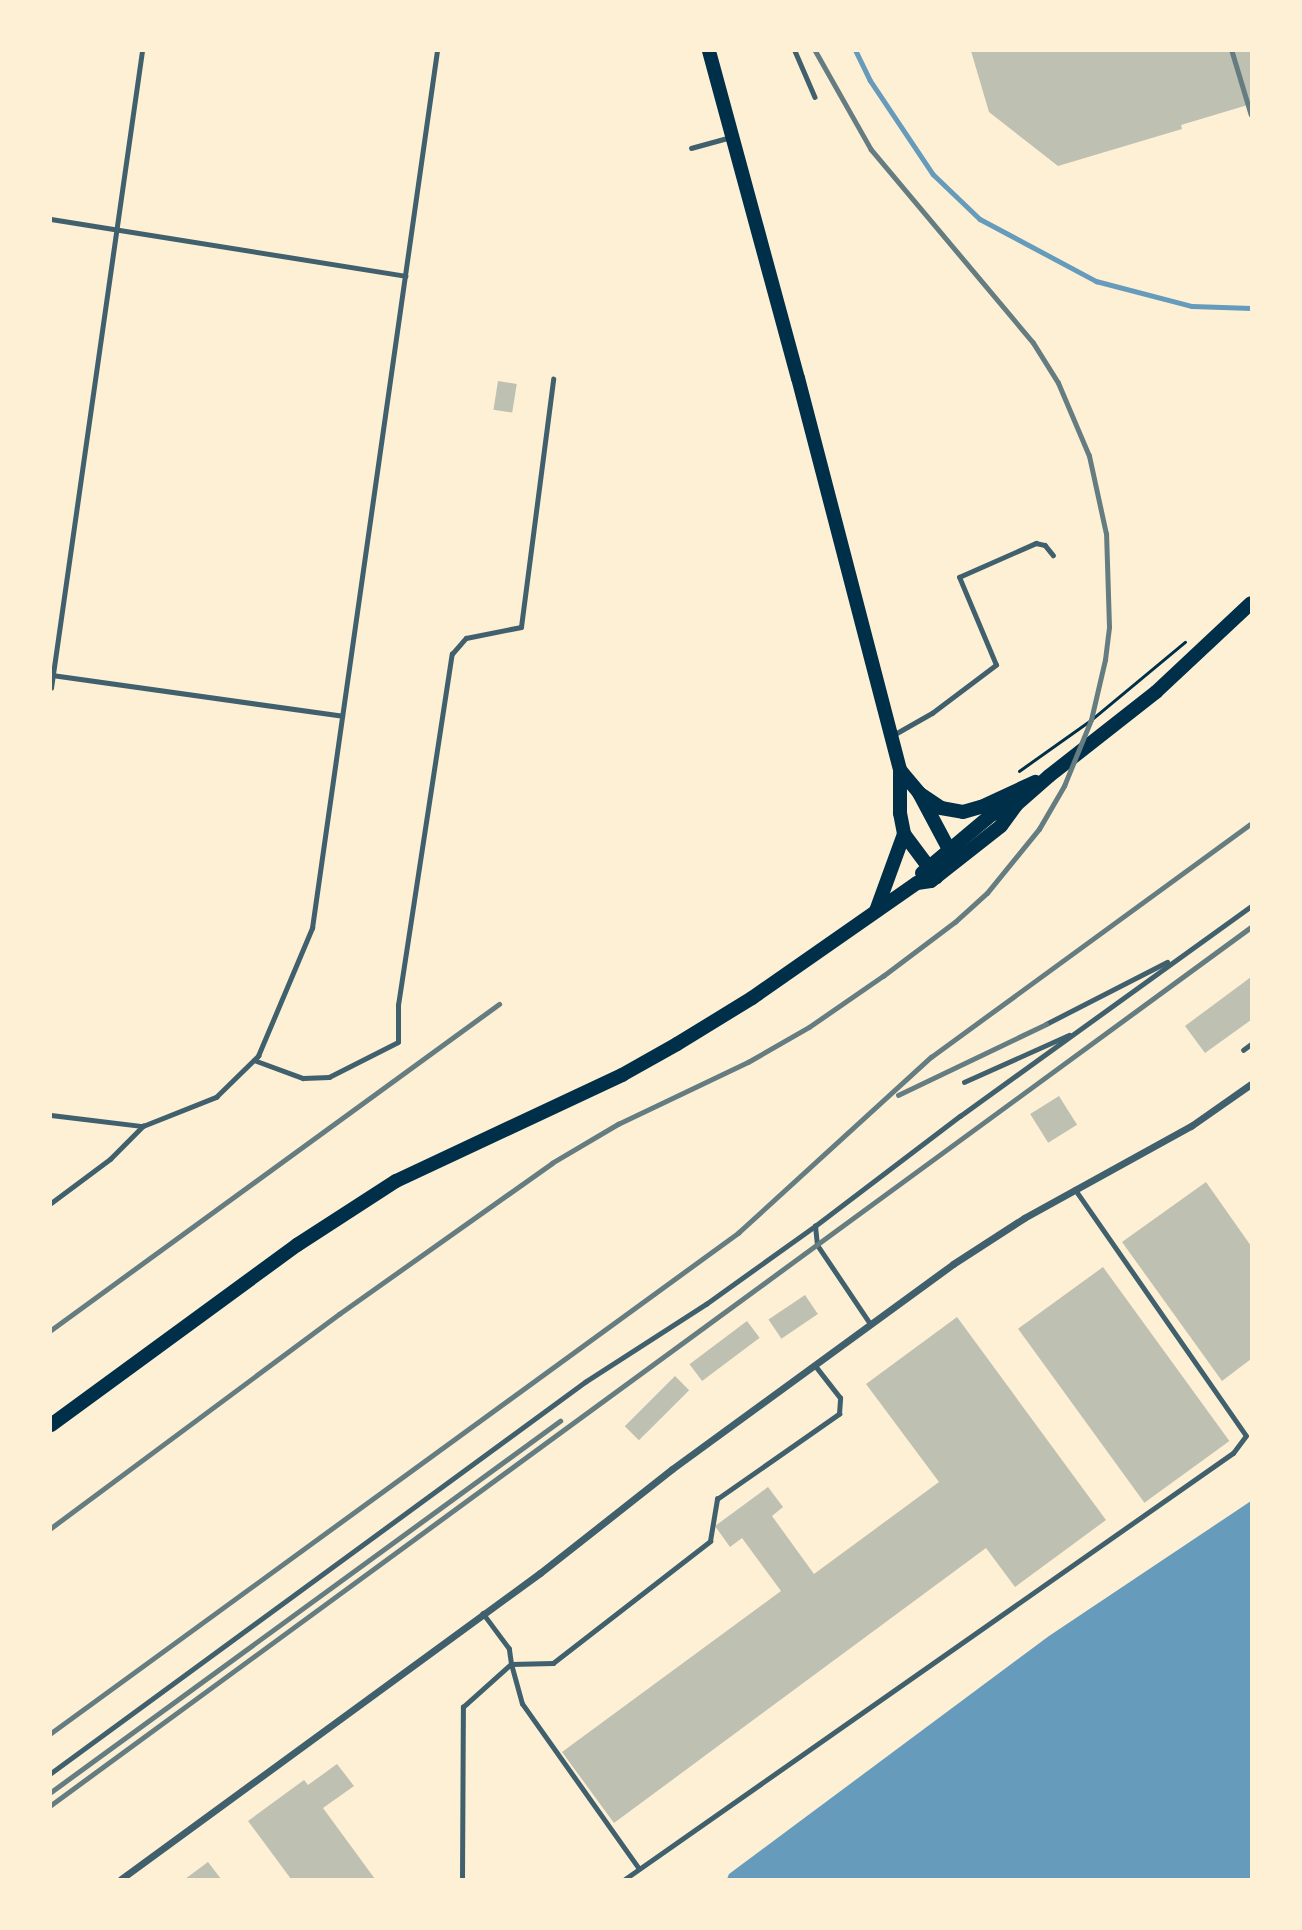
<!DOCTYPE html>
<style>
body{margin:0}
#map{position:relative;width:1302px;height:1930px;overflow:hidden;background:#fdf0d5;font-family:"Source Sans 3",sans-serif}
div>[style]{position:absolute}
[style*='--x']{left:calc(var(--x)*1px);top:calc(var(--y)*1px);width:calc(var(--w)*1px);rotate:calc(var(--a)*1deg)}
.water>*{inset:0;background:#669bbc}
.stream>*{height:4.5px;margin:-2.25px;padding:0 2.25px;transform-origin:2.25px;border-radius:2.25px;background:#669bbc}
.building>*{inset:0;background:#bec0b2;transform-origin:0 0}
.path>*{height:2.5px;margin:-1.25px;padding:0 1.25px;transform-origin:1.25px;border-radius:1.25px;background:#003049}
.service>*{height:4.5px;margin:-2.25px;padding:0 2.25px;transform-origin:2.25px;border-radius:2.25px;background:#3f606c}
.minor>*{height:7px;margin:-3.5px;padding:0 3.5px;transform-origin:3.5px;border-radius:3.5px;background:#3f606c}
.secondary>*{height:14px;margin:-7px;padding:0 7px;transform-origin:7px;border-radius:7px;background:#003049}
.rail>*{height:4.5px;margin:-2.25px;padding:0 2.25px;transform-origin:2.25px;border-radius:2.25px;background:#657d81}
span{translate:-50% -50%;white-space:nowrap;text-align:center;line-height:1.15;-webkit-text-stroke:5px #fdf0d5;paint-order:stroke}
.frame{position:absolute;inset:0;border:52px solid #fdf0d5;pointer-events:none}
</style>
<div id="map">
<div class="water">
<i style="clip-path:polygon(1251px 1501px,1251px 1879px,727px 1879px,729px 1874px,1049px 1636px)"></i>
</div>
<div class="stream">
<i style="--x:856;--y:51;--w:32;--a:64"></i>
<i style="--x:870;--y:80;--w:113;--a:56.2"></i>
<i style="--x:933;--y:174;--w:65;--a:43.8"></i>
<i style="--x:980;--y:219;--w:132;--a:28.1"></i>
<i style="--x:1096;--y:281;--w:99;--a:14.6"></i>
<i style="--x:1192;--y:306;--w:59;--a:1.9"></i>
</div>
<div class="building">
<i style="clip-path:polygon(971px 51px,1251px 51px,1251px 104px,1181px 125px,1182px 129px,1058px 166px,989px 112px)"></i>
<i style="left:498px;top:381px;width:19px;height:29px;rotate:9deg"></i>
<i style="clip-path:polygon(1251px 977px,1251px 1020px,1205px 1053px,1185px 1026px)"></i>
<i style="left:1059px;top:1096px;width:34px;height:34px;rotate:58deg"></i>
<i style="clip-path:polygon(1206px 1182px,1251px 1246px,1251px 1359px,1222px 1381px,1122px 1242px)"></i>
<i style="left:1103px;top:1267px;width:215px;height:105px;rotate:54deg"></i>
<i style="left:805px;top:1295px;width:23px;height:44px;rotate:56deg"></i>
<i style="clip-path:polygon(957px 1317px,1106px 1520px,1015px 1587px,986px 1548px,614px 1823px,562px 1752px,781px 1591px,742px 1538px,730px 1547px,715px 1526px,768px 1487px,783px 1507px,772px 1516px,814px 1574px,939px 1482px,866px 1384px)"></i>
<i style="left:747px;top:1321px;width:21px;height:72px;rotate:53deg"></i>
<i style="left:675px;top:1376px;width:20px;height:71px;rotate:45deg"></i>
<i style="clip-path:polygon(337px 1764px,354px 1786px,323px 1808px,375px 1879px,291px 1879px,248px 1821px,304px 1780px,308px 1785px)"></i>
<i style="clip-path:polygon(208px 1862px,221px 1879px,185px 1879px)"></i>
</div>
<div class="path">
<i style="--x:1019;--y:771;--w:88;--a:-35.3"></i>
<i style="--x:1091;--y:720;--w:122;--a:-39.7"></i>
</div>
<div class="service">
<i style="--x:795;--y:51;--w:50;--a:66.5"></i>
<i style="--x:691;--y:148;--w:41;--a:-15.4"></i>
<i style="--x:51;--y:219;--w:359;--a:9.1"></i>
<i style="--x:52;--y:675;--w:293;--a:8"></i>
<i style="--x:51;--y:688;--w:643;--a:-81.87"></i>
<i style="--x:895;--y:734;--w:43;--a:-29.6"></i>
<i style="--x:932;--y:713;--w:80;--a:-36.9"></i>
<i style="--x:996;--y:665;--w:95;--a:-112.8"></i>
<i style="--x:959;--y:577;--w:84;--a:-23.8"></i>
<i style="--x:1036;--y:543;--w:9;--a:13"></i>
<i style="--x:1045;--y:545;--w:13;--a:51"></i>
<i style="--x:1046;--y:1024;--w:136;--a:-27.1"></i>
<i style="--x:1243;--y:1050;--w:10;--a:-37"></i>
<i style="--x:254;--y:1060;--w:52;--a:20.2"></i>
<i style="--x:303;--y:1078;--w:26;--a:-2"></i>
<i style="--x:329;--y:1077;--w:77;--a:-26.9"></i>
<i style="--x:398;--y:1042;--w:37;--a:-90"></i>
<i style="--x:398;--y:1005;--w:355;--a:-81.3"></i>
<i style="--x:452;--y:654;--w:21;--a:-49"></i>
<i style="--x:466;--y:638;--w:56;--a:-11.3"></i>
<i style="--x:521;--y:627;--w:250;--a:-82.6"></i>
<i style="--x:964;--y:1082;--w:115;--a:-24.1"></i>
<i style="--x:51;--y:1115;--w:92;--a:6.9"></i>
<i style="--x:51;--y:1203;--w:74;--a:-36.7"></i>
<i style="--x:110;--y:1159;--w:47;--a:-45"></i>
<i style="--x:143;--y:1126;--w:79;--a:-21.7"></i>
<i style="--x:216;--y:1097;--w:59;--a:-44.3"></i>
<i style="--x:258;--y:1056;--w:139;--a:-67.1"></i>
<i style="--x:312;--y:928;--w:886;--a:-81.89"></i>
<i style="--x:870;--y:1324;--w:95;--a:-123.9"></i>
<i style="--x:817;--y:1245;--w:19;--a:-96"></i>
<i style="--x:815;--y:1226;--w:182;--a:-37.2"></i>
<i style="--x:960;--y:1116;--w:359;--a:-35.8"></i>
<i style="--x:51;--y:1773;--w:662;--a:-36.21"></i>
<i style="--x:585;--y:1382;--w:144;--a:-32.8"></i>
<i style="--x:706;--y:1304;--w:134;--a:-35.6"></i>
<i style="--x:639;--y:1869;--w:202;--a:-125.3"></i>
<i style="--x:522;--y:1704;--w:41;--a:-105.4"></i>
<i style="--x:511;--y:1664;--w:42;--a:-1.4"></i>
<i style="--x:553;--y:1663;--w:199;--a:-37.8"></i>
<i style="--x:710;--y:1541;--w:43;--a:-80.5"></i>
<i style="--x:717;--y:1499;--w:149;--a:-34.9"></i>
<i style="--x:839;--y:1414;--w:16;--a:-86"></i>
<i style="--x:840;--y:1398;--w:41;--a:-128"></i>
<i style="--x:462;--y:1879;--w:172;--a:-89.7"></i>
<i style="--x:463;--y:1707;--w:64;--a:-41.9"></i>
<i style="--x:511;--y:1664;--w:15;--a:-98"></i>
<i style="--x:509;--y:1649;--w:44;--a:-126.6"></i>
<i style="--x:625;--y:1879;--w:742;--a:-35.02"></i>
<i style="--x:1233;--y:1453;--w:21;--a:-53"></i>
<i style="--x:1246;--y:1436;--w:300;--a:-124.8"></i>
</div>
<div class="minor">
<i style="--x:121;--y:1879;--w:519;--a:-36.14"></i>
<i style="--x:540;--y:1573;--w:168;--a:-38.2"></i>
<i style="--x:672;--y:1469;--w:348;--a:-36.1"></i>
<i style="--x:953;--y:1264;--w:85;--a:-32.9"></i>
<i style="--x:1024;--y:1218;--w:191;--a:-28.9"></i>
<i style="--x:1191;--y:1126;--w:73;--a:-35"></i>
</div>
<div class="secondary">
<i style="--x:709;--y:51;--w:339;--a:74.8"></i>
<i style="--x:798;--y:378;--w:405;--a:75.4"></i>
<i style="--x:900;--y:770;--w:43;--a:90"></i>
<i style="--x:900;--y:813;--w:21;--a:79"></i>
<i style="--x:904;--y:834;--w:54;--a:53.3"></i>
<i style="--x:900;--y:770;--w:30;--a:50"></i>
<i style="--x:919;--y:793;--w:70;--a:62"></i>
<i style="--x:919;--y:793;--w:27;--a:34"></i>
<i style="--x:941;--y:808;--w:22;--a:10"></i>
<i style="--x:963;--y:812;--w:19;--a:-16"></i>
<i style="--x:981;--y:807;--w:60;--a:-24.8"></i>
<i style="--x:922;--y:873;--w:90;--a:-40"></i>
<i style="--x:991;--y:815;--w:26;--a:-21"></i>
<i style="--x:876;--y:911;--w:82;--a:-70"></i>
<i style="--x:51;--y:1425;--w:305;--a:-36.2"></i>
<i style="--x:297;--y:1245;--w:118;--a:-32.9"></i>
<i style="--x:396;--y:1181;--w:250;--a:-25.1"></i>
<i style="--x:622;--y:1075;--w:63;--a:-29.4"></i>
<i style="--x:677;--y:1044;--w:88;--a:-31.5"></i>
<i style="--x:752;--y:998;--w:201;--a:-34.9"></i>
<i style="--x:917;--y:883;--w:14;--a:-8"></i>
<i style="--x:931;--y:881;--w:89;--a:-38.2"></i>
<i style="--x:1001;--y:826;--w:26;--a:-54"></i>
<i style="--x:1016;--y:805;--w:44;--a:-41.3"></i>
<i style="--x:1049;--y:776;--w:136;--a:-38.1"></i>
<i style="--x:1156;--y:692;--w:130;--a:-43.1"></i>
</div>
<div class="rail">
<i style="--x:1232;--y:51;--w:66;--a:73.2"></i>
<i style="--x:898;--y:1095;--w:164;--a:-25.6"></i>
<i style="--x:51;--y:1330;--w:554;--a:-36.04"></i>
<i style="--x:51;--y:1528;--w:359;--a:-36.6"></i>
<i style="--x:339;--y:1314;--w:261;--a:-35.3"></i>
<i style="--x:552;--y:1163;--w:77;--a:-30.6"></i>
<i style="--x:618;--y:1124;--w:144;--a:-25.5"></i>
<i style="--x:748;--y:1062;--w:70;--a:-29.8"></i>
<i style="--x:809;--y:1027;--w:90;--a:-34.6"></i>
<i style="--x:883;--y:976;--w:90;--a:-36.9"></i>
<i style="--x:955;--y:922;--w:43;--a:-42.2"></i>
<i style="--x:987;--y:893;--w:82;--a:-50.9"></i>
<i style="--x:1039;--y:829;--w:50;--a:-59.8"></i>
<i style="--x:1064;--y:786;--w:71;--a:-67.8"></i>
<i style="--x:1091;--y:720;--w:62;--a:-76.9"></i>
<i style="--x:1105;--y:660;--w:33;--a:-83"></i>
<i style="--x:1109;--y:627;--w:93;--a:-91.8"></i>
<i style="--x:1106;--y:534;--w:80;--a:-102.3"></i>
<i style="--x:1089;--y:456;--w:79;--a:-113"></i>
<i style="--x:1058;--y:383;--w:47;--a:-122"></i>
<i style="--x:1033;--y:343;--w:252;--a:-130"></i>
<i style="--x:871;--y:150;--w:114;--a:-119.5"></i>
<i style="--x:51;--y:1733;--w:850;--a:-36.05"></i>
<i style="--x:738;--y:1233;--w:261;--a:-42.4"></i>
<i style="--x:931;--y:1057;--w:396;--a:-36.1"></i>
<i style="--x:51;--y:1792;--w:630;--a:-36.09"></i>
<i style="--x:51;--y:1805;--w:1487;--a:-36.19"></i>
</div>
<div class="frame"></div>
</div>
